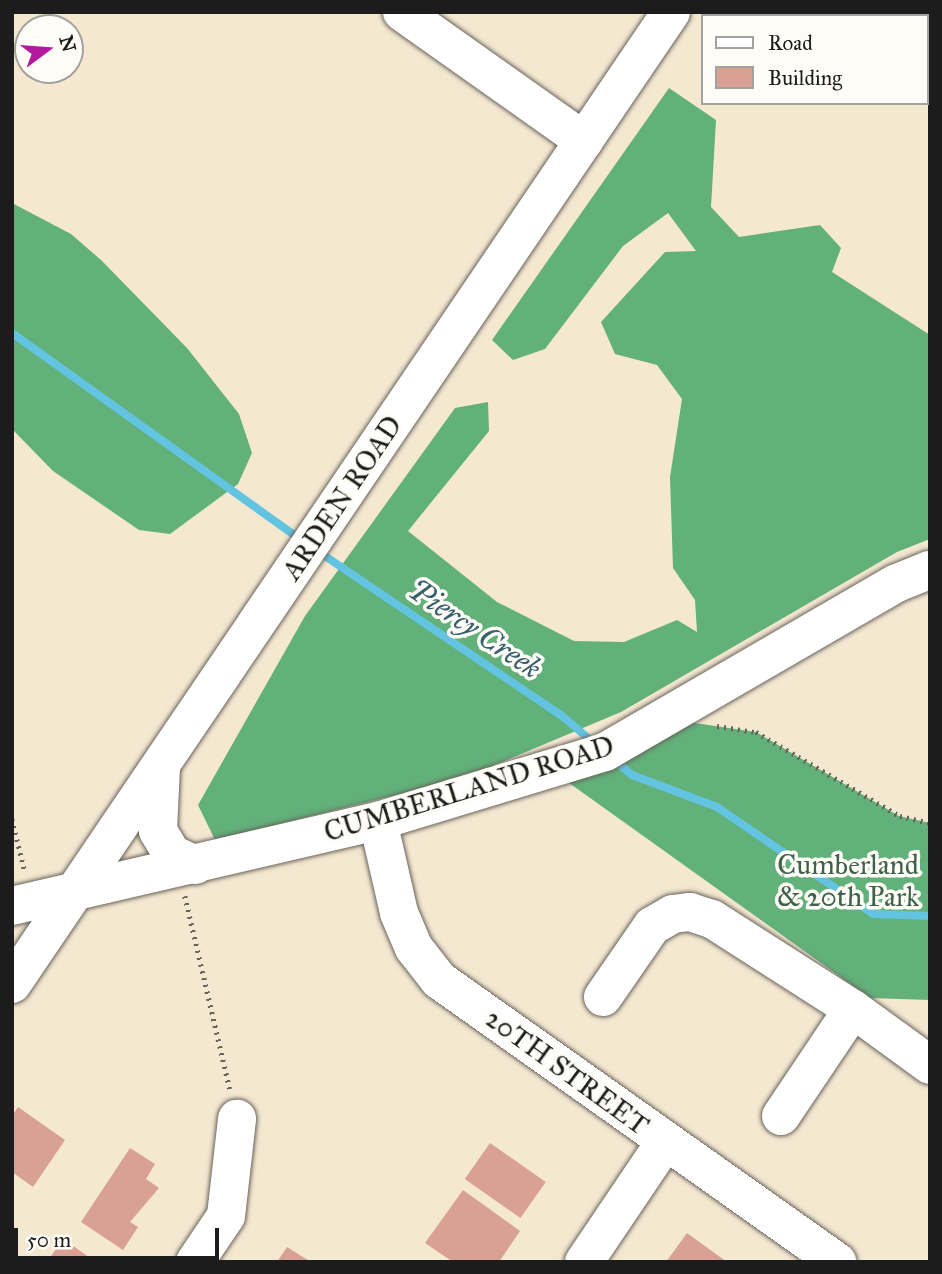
<!DOCTYPE html>
<style>
body{margin:0}
#map{position:relative;width:942px;height:1274px;overflow:hidden;background:#f5e8d1;font-family:"IM FELL Great Primer",serif}
div>[style]{position:absolute}
[style*='--x']{left:calc(var(--x)*1px);top:calc(var(--y)*1px);width:calc(var(--w)*1px);rotate:calc(var(--a)*1deg)}
.forest>*{inset:0;background:#62b07a}
.stream>*{height:8px;margin:-4px;padding:0 4px;transform-origin:4px;border-radius:4px;background:#63c4e1}
.building>*{inset:0;background:#d9a193;transform-origin:0 0}
.path>*{height:4.5px;margin-top:-2.25px;transform-origin:0;background:repeating-linear-gradient(90deg,#68635b 0 2px,transparent 0 7px)}
.roads{filter:drop-shadow(0 0 2px #68635b) drop-shadow(0 0 2px #68635b)}
.minor>*{height:38px;margin:-19px;padding:0 19px;transform-origin:19px;border-radius:19px;background:#fff}
span{translate:-50% -50%;white-space:nowrap;text-align:center;line-height:1.15;-webkit-text-stroke:7px #fdfcf7;paint-order:stroke}
.street-label{font-size:28px;color:#1c1c1c}
.park-label{font-size:28px;color:#41624a}
.water-label{font-size:30px;color:#385f6b;font-style:italic}
.frame{position:absolute;inset:0;border:14px solid #1c1c1c;pointer-events:none}
.legend{position:absolute;left:701px;top:14px;width:228px;height:91px;box-sizing:border-box;background:#fdfcf7;border:2px solid #a3a29f;margin:0;padding:9px 12px;list-style:none;font-size:21px;color:#1c1c1c}
.legend li{display:flex;align-items:center;gap:14px;height:35px}
.legend b{width:35px;border:2px solid #a3a29f}
.north{position:absolute;left:14px;top:14px;width:70px;height:70px;box-sizing:border-box;background:#fdfcf7;border:2px solid #a3a29f;border-radius:50%;rotate:74deg;font-size:19px;font-weight:700;line-height:28px;text-align:center;color:#1c1c1c}
.north::after{content:'';display:block;margin:auto;width:24px;height:32px;background:#b5179e;clip-path:polygon(50% 0,100% 100%,50% 72%,0 100%)}
.scale{position:absolute;left:14px;top:1228px;width:205px;height:32px;box-sizing:border-box;border:4px solid #1c1c1c;border-top:0;padding-left:9px;font-size:21px;line-height:24px;white-space:nowrap;color:#1c1c1c;-webkit-text-stroke:5px #fdfcf7;paint-order:stroke}
</style>
<div id="map">
<div class="forest">
<i style="clip-path:polygon(669px 88px,716px 120px,711px 207px,739px 237px,820px 225px,841px 248px,832px 272px,930px 335px,930px 539px,897px 552px,621px 712px,464px 778px,215px 840px,198px 805px,305px 616px,455px 408px,488px 402px,489px 431px,408px 531px,497px 602px,574px 641px,624px 642px,677px 620px,697px 632px,695px 600px,673px 568px,670px 477px,682px 399px,657px 365px,615px 354px,601px 322px,665px 252px,696px 251px,668px 213px,623px 246px,545px 349px,513px 360px,492px 340px)"></i>
<i style="clip-path:polygon(12px 203px,71px 234px,101px 260px,187px 348px,239px 414px,252px 453px,238px 484px,170px 534px,139px 530px,53px 471px,12px 429px)"></i>
<i style="clip-path:polygon(668px 719px,756px 732px,899px 816px,930px 823px,930px 1000px,870px 998px,551px 770px)"></i>
</div>
<div class="stream">
<i style="--x:12;--y:333;--w:357;--a:35.6"></i>
<i style="--x:319;--y:552;--w:293;--a:34"></i>
<i style="--x:562;--y:716;--w:43;--a:40.3"></i>
<i style="--x:613;--y:759;--w:25;--a:40"></i>
<i style="--x:632;--y:775;--w:91;--a:20.6"></i>
<i style="--x:717;--y:807;--w:189;--a:34.4"></i>
<i style="--x:873;--y:914;--w:57;--a:2"></i>
</div>
<div class="building">
<i style="clip-path:polygon(18px 1107px,65px 1140px,33px 1187px,12px 1172px,12px 1116px)"></i>
<i style="left:490px;top:1143px;width:68px;height:44px;rotate:35deg"></i>
<i style="clip-path:polygon(130px 1148px,155px 1164px,146px 1179px,159px 1188px,130px 1222px,138px 1227px,123px 1250px,81px 1222px)"></i>
<i style="clip-path:polygon(463px 1190px,520px 1231px,499px 1262px,453px 1262px,425px 1243px)"></i>
<i style="clip-path:polygon(687px 1233px,727px 1262px,666px 1262px)"></i>
<i style="clip-path:polygon(63px 1239px,96px 1262px,47px 1262px)"></i>
<i style="clip-path:polygon(287px 1247px,311px 1262px,277px 1262px)"></i>
</div>
<div class="path">
<i style="--x:717;--y:726;--w:39;--a:9"></i>
<i style="--x:756;--y:732;--w:167;--a:30.3"></i>
<i style="--x:900;--y:816;--w:31;--a:13"></i>
<i style="--x:12;--y:819;--w:55;--a:76.2"></i>
<i style="--x:185;--y:896;--w:198;--a:76.9"></i>
</div>
<div class="roads">
<div class="minor">
<i style="--x:402;--y:12;--w:223;--a:35.3"></i>
<i style="--x:161;--y:767;--w:64;--a:92.7"></i>
<i style="--x:158;--y:831;--w:27;--a:59"></i>
<i style="--x:172;--y:854;--w:26;--a:25"></i>
<i style="--x:378;--y:821;--w:94;--a:77.1"></i>
<i style="--x:399;--y:913;--w:38;--a:67"></i>
<i style="--x:414;--y:948;--w:41;--a:52"></i>
<i style="--x:439;--y:980;--w:488;--a:35.3"></i>
<i style="--x:12;--y:906;--w:376;--a:-13.1"></i>
<i style="--x:378;--y:821;--w:237;--a:-16.9"></i>
<i style="--x:605;--y:752;--w:337;--a:-30.1"></i>
<i style="--x:897;--y:583;--w:35;--a:-22"></i>
<i style="--x:12;--y:984;--w:1174;--a:-55.86"></i>
<i style="--x:603;--y:997;--w:86;--a:-55.4"></i>
<i style="--x:652;--y:926;--w:24;--a:-30"></i>
<i style="--x:673;--y:914;--w:17;--a:-7"></i>
<i style="--x:690;--y:912;--w:23;--a:18"></i>
<i style="--x:712;--y:919;--w:167;--a:32.6"></i>
<i style="--x:781;--y:1116;--w:129;--a:-56.1"></i>
<i style="--x:853;--y:1009;--w:95;--a:36"></i>
<i style="--x:195;--y:1262;--w:55;--a:-56"></i>
<i style="--x:226;--y:1216;--w:98;--a:-83.5"></i>
<i style="--x:584;--y:1262;--w:145;--a:-56"></i>
</div>
</div>
<div class="street-label">
<span style="left:342px;top:498px;rotate:-56deg">ARDEN ROAD</span>
<span style="left:469px;top:789px;rotate:-17deg">CUMBERLAND ROAD</span>
<span style="left:567px;top:1072px;rotate:36deg">20TH STREET</span>
</div>
<div class="park-label">
<span style="left:848px;top:881px">Cumberland<br>&amp; 20th Park</span>
</div>
<div class="water-label">
<span style="left:475px;top:629px;rotate:34deg">Piercy Creek</span>
</div>
<div class="frame"></div>
<ul class="legend">
<li><b style="height:9px;background:#fff"></b>Road</li>
<li><b style="height:19px;background:#d9a193"></b>Building</li>
</ul>
<div class="north">N</div>
<div class="scale">50 m</div>
</div>
